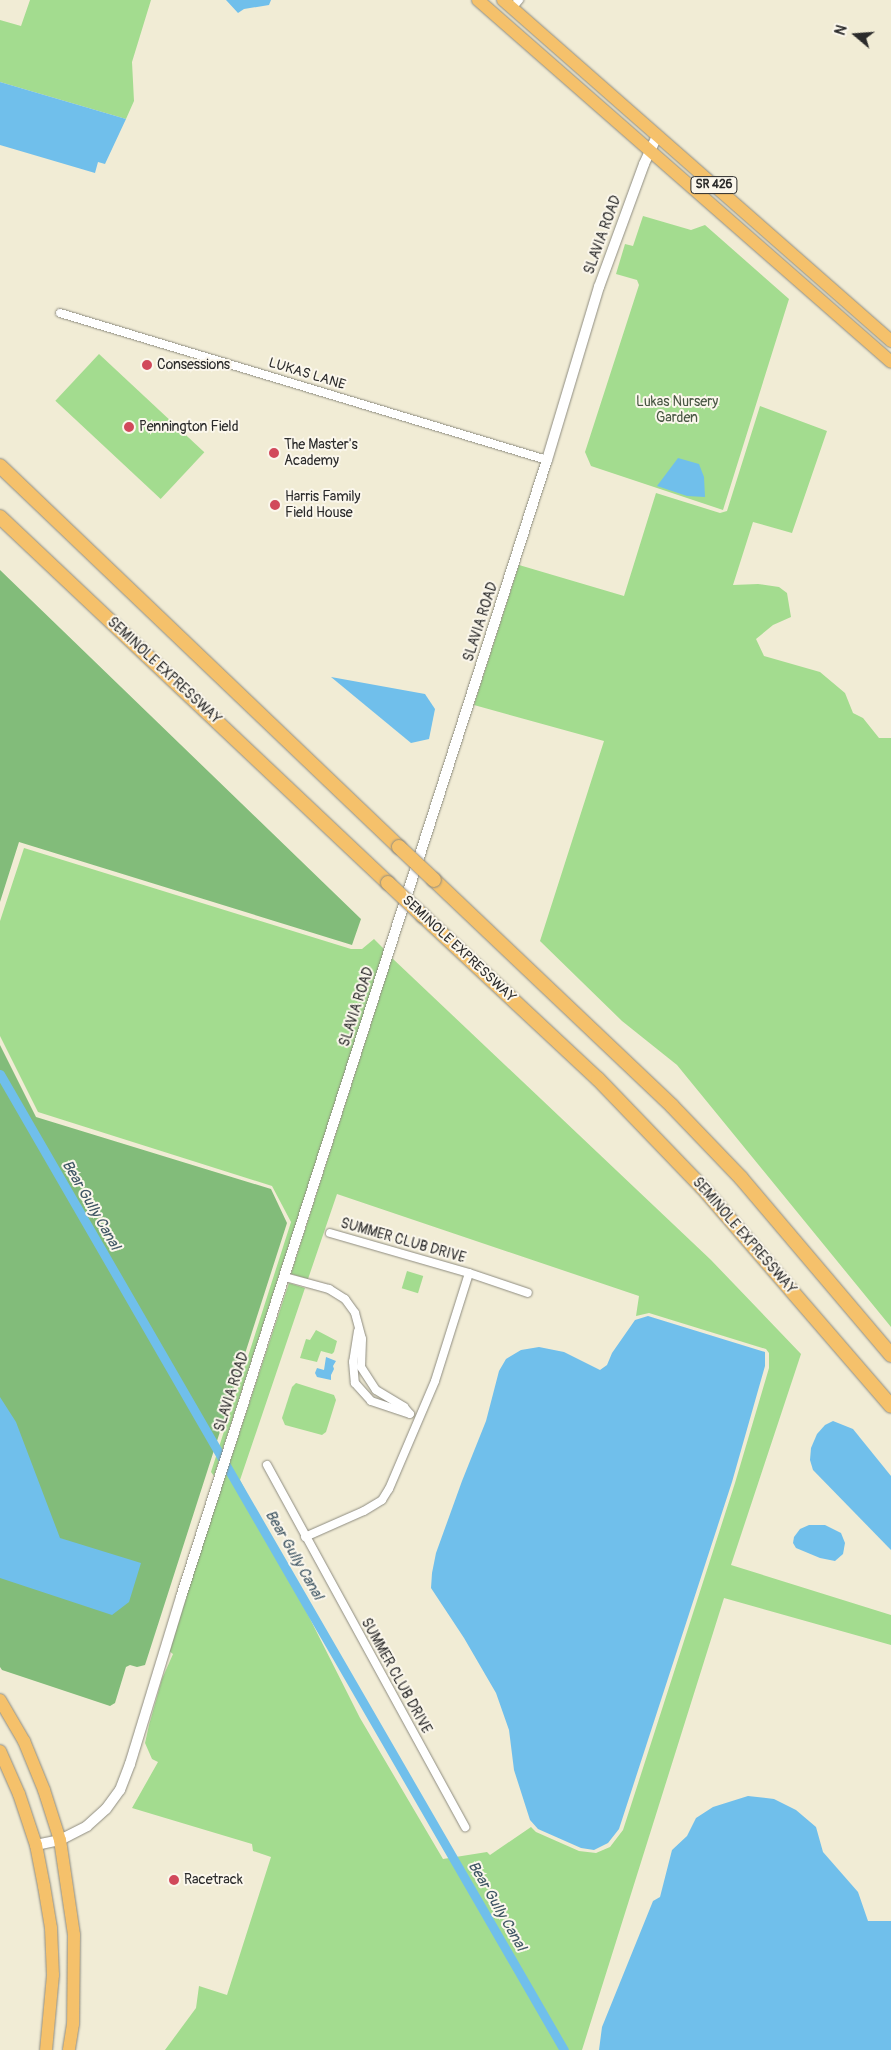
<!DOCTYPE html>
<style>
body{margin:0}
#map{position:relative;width:891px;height:2050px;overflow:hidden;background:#f1ecd5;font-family:Pangolin,sans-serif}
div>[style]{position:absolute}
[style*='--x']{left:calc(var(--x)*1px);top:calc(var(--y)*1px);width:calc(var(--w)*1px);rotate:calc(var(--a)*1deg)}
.green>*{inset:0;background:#a3dc8f;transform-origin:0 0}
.forest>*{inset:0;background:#82bc7a}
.water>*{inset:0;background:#70bfeb}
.canal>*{height:9px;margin:-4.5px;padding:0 4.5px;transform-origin:4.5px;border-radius:4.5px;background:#70bfeb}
.roads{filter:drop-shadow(0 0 1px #8e8c80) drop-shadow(0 0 1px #8e8c80)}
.minor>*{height:8px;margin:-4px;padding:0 4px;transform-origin:4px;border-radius:4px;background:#fff}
.tertiary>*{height:10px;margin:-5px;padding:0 5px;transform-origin:5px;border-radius:5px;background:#fff}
.primary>*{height:12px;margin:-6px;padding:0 6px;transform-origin:6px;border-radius:6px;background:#f5c16b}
.motorway>*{height:14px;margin:-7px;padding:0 7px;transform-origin:7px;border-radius:7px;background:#f5c16b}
.bridges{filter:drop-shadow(0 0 1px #8e8c80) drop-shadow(0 0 1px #8e8c80)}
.motorway-bridge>*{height:14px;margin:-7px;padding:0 7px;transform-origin:7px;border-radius:7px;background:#f5c16b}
.dots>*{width:14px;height:14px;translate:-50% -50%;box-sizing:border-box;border:2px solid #fbf7ec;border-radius:50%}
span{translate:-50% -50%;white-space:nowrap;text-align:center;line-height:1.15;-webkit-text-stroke:4px #fbf7ec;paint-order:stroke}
.shield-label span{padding:1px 4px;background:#fbf7ec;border:1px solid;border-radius:4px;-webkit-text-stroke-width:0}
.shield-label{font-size:12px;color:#2b2b2b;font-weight:700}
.street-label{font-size:14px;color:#2b2b2b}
.poi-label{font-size:14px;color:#2b2b2b}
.left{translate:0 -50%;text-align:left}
.park-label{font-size:14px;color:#495744}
.water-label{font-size:15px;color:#405765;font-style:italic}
.north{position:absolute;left:831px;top:10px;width:50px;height:50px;-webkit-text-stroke:4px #fbf7ec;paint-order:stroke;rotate:288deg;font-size:14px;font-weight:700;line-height:20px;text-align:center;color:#2b2b2b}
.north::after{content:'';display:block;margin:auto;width:18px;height:22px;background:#2b2b2b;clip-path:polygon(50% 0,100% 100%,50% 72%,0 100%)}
</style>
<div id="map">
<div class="green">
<i style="clip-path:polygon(30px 0,151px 0,132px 62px,134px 101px,126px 119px,0 82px,0 20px,21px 26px)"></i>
<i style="clip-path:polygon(643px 216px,691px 230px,705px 225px,789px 299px,723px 510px,591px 466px,585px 452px,639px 285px,637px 280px,616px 274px,625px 244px,633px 246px)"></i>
<i style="left:99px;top:354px;width:144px;height:64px;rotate:43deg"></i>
<i style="clip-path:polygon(760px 406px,827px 431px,792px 533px,753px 522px,733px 585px,758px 584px,779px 587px,787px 593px,791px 617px,773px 625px,756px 639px,764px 656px,820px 672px,845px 693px,853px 713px,863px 718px,879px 738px,891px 738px,891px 1327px,677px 1065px,622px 1021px,540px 941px,604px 741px,474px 705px,519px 565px,624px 596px,656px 493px,720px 513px,727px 511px)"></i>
<i style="clip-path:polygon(24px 848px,351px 949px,362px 949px,374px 939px,385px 950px,214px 1476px,211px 1472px,291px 1222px,272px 1186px,38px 1112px,0 1036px,0 921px)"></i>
<i style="clip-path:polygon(392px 958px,711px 1260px,801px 1354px,731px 1565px,891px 1615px,891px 1645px,724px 1598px,582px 2050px,165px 2050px,196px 2008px,199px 1986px,227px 1995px,271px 1857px,253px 1851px,252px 1844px,132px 1808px,158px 1762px,152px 1759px,145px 1743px,149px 1725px,162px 1679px,173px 1654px,169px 1651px,185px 1598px,289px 1283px,305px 1288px,240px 1480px,360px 1718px,443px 1859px,487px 1852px,490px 1855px,531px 1827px,536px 1832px,579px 1851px,596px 1853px,610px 1847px,623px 1830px,735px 1483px,769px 1368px,769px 1353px,766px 1349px,649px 1313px,636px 1316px,639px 1296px,337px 1194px,308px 1279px,291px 1274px)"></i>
<i style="left:407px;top:1271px;width:17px;height:18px;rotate:17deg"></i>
<i style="clip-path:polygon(316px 1330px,337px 1341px,334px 1352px,332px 1354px,321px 1351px,317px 1362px,300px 1358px,306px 1339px,310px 1340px)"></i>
<i style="clip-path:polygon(296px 1383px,334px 1395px,336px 1400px,326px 1432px,322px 1435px,285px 1425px,282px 1418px,292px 1387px)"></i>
</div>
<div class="forest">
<i style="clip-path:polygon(0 570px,361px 919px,352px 945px,19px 842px,0 902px)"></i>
<i style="clip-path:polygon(0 1045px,36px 1117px,271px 1189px,287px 1223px,145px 1665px,137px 1667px,130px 1665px,126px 1667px,115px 1703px,110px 1706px,2px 1670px,0 1667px)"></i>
</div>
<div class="water">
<i style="clip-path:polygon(226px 0,271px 0,269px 5px,244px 9px,238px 13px)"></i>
<i style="clip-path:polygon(0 82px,126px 119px,105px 164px,98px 162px,95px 173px,0 145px)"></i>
<i style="clip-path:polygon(678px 458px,699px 464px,704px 477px,705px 497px,687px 496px,657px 486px)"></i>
<i style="clip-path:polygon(331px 677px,425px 694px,435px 709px,429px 739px,411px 743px)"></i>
<i style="clip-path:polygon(648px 1316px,765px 1352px,765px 1366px,732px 1482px,619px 1829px,608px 1843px,594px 1850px,581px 1848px,538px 1829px,530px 1820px,514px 1770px,509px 1730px,496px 1693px,464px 1638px,431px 1588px,432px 1573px,436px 1553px,462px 1481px,486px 1421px,499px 1371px,506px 1359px,521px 1350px,539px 1347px,564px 1352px,600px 1370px,607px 1365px,612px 1353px,635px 1320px)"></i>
<i style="clip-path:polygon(326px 1357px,336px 1361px,333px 1366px,334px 1369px,331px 1375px,331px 1380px,317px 1377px,315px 1373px,317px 1368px,324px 1370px)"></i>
<i style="clip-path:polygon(0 1397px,16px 1422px,60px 1538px,141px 1563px,129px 1602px,112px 1615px,0 1578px)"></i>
<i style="clip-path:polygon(833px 1421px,853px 1429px,891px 1476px,891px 1550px,813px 1470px,810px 1460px,811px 1448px,817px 1434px,825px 1425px)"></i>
<i style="clip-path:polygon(809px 1525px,825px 1525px,841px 1533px,845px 1543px,843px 1554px,835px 1561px,820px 1558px,796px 1548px,793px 1543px,794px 1537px,800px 1529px)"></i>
<i style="clip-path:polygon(748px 1796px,774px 1799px,796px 1810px,816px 1827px,823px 1852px,858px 1892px,868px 1921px,891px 1921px,891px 2050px,599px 2050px,602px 2027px,653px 1901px,660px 1897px,672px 1850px,687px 1836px,696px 1818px,713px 1807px)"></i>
</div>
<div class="canal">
<i style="--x:0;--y:1074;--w:1127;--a:59.98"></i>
</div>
<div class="roads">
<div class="minor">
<i style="--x:512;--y:8;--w:11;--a:-49"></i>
<i style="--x:60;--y:313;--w:509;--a:16.8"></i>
<i style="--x:330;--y:1233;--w:145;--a:16.1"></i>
<i style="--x:469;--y:1273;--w:62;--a:18.7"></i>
<i style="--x:285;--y:1277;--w:46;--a:15.3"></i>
<i style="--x:329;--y:1289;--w:19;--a:32"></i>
<i style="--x:345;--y:1299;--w:17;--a:54"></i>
<i style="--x:355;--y:1313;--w:27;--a:75"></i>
<i style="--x:362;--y:1339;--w:28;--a:92"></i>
<i style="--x:361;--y:1367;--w:27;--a:57"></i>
<i style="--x:376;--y:1390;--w:33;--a:31"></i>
<i style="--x:404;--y:1407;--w:9;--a:49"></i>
<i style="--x:358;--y:1331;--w:31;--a:99"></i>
<i style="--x:353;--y:1362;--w:21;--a:85"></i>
<i style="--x:355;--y:1383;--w:24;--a:48"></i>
<i style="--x:371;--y:1401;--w:41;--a:18.4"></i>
<i style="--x:267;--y:1465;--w:413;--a:61.3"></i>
<i style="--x:305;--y:1537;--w:64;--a:-23.8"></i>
<i style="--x:364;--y:1511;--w:21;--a:-31"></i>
<i style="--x:382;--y:1500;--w:13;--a:-58"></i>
<i style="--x:389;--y:1489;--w:117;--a:-66.9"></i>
<i style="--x:435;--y:1381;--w:113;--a:-72.5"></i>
</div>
<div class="tertiary">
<i style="--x:36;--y:1845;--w:25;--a:-12"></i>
<i style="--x:60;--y:1840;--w:30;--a:-27"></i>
<i style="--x:87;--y:1826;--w:25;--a:-42"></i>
<i style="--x:106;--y:1809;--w:24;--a:-54"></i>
<i style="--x:120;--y:1790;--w:28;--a:-69"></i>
<i style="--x:130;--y:1764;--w:175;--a:-73"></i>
<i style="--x:181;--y:1597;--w:1194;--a:-72.16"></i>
<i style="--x:547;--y:460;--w:181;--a:-73.3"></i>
<i style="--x:599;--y:287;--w:131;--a:-69.9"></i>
<i style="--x:644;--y:164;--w:31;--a:-65"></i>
</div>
<div class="primary">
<i style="--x:478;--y:0;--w:549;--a:41.23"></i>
<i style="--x:503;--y:0;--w:517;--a:41.31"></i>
<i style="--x:0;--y:1700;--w:48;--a:59.7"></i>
<i style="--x:24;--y:1741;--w:53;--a:67.8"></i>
<i style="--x:44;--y:1790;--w:52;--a:72.3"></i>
<i style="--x:60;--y:1840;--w:96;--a:81.6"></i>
<i style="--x:74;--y:1935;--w:89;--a:90.6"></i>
<i style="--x:73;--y:2024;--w:26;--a:99"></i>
<i style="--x:0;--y:1751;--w:47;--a:66.2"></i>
<i style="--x:19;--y:1794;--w:54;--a:71.6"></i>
<i style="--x:36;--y:1845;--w:42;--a:79"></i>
<i style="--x:44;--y:1886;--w:43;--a:80.5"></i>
<i style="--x:51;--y:1928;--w:47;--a:87.6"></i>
<i style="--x:53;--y:1975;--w:75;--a:95.3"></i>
</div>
<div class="motorway">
<i style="--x:0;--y:466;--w:552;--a:43.68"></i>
<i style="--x:0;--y:517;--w:533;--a:43.33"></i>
<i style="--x:434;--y:880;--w:328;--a:43.5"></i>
<i style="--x:672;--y:1106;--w:100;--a:46.2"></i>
<i style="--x:741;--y:1178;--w:232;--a:49.7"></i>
<i style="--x:423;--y:916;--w:239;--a:43"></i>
<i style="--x:598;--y:1079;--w:150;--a:46.1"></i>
<i style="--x:702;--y:1187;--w:289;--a:49.2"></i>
</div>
</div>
<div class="bridges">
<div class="motorway-bridge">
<i style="--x:399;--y:847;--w:48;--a:43.3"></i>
<i style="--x:388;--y:883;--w:48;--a:43.3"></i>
</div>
</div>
<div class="dots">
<i style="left:147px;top:365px;background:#d1495b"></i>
<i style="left:129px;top:427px;background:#d1495b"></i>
<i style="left:274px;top:453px;background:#d1495b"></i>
<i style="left:275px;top:505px;background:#d1495b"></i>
<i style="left:174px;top:1880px;background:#d1495b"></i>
</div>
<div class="shield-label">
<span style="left:714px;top:185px">SR 426</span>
</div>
<div class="street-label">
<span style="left:603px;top:235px;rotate:-70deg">SLAVIA ROAD</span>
<span style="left:307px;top:374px;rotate:17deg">LUKAS LANE</span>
<span style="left:481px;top:622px;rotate:-72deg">SLAVIA ROAD</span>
<span style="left:164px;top:671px;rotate:43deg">SEMINOLE EXPRESSWAY</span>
<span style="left:459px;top:949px;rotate:43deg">SEMINOLE EXPRESSWAY</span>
<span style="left:357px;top:1007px;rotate:-72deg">SLAVIA ROAD</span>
<span style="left:744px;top:1236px;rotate:49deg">SEMINOLE EXPRESSWAY</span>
<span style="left:403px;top:1241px;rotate:16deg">SUMMER CLUB DRIVE</span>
<span style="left:232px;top:1392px;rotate:-72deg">SLAVIA ROAD</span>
<span style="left:396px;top:1676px;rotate:61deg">SUMMER CLUB DRIVE</span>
</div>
<div class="poi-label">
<span class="left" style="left:157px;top:365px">Consessions</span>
<span class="left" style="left:139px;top:427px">Pennington Field</span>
<span class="left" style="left:284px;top:453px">The Master's<br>Academy</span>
<span class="left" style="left:285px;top:505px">Harris Family<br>Field House</span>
<span class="left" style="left:184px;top:1880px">Racetrack</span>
</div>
<div class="park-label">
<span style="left:677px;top:410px">Lukas Nursery<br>Garden</span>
</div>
<div class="water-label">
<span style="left:91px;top:1205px;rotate:60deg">Bear Gully Canal</span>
<span style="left:294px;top:1555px;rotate:60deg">Bear Gully Canal</span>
<span style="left:497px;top:1906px;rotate:60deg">Bear Gully Canal</span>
</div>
<div class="north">N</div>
</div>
